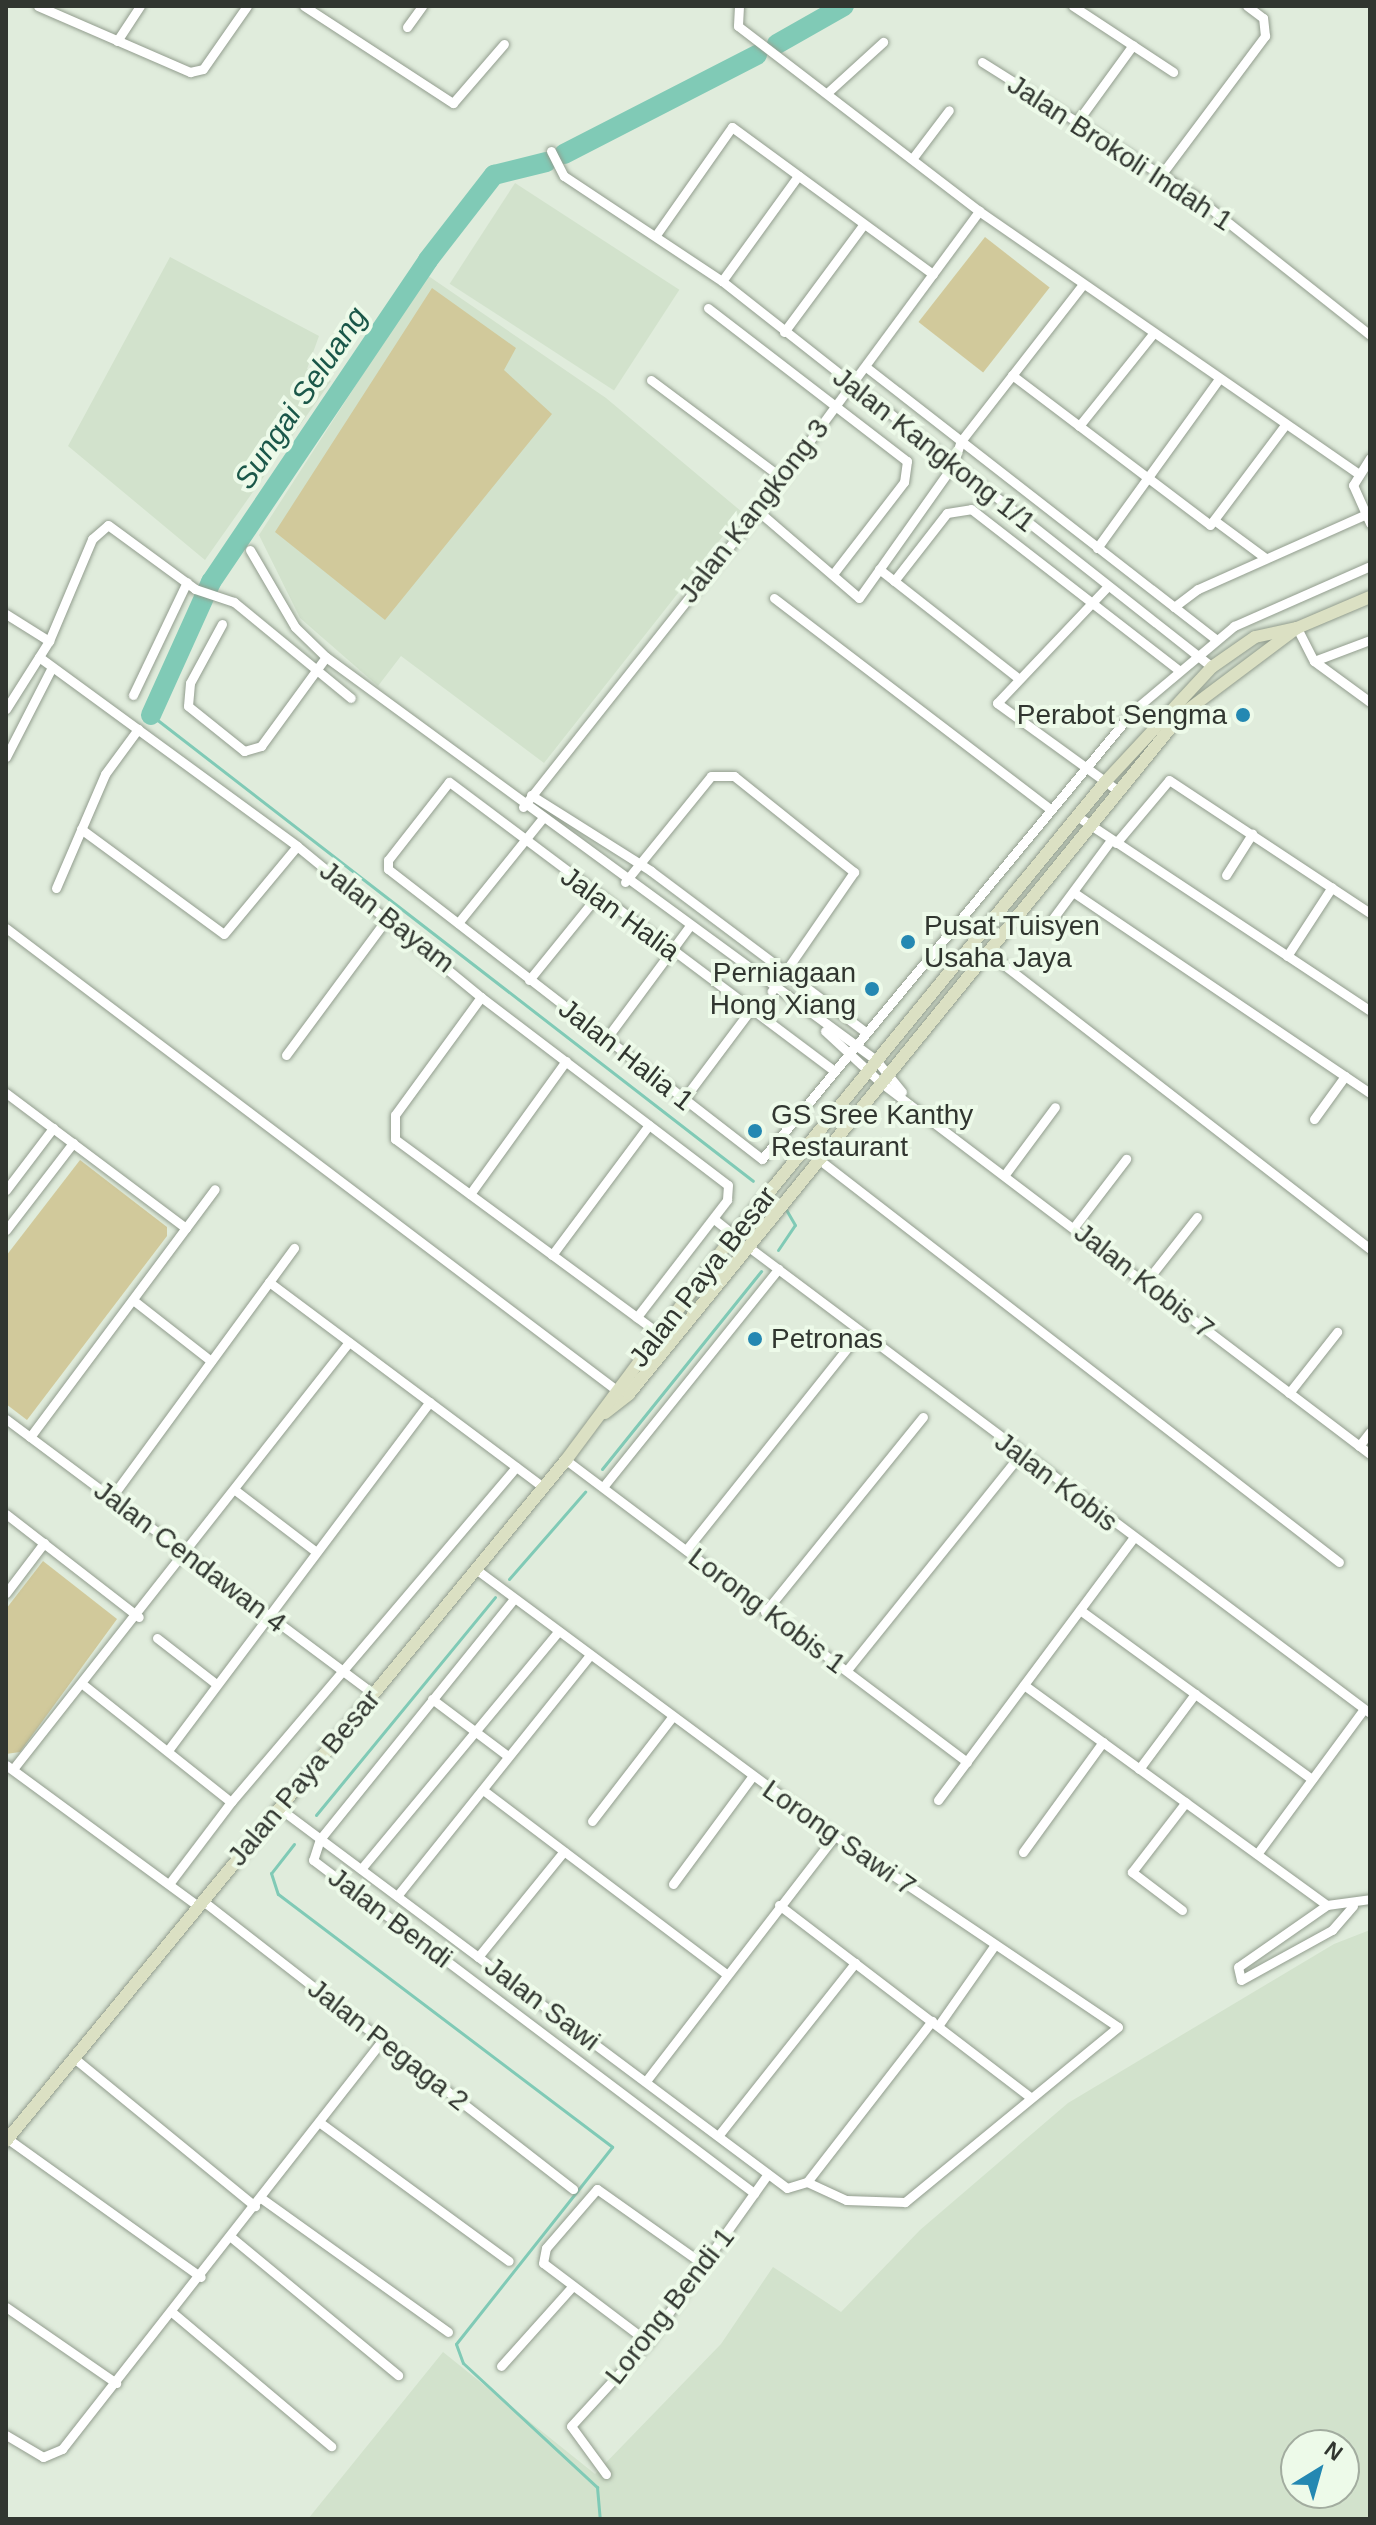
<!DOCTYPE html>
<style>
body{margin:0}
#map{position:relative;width:1376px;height:2525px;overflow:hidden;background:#e0ecdc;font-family:Arial,sans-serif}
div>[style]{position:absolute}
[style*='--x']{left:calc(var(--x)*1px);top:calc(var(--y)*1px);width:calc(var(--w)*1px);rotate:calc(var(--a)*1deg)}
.built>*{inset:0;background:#d2e2cc;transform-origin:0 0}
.green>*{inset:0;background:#d1c99b;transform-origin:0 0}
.stream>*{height:3px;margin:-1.5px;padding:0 1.5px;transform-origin:1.5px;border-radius:1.5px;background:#80cab6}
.river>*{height:20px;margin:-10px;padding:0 10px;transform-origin:10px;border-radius:10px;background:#80cab6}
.roads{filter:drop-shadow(0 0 2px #929d8e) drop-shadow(0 0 2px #929d8e)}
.street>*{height:9px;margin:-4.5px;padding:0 4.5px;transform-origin:4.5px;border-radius:4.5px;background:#fff}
.secondary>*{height:12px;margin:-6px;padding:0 6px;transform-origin:6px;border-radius:6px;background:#dbe0c3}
.dots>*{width:22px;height:22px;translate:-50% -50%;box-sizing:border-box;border:4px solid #edfae9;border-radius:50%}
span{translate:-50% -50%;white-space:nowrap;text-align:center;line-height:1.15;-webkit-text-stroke:8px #edfae9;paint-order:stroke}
.street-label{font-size:28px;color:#313630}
.poi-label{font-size:28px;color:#313630}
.right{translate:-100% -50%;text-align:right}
.left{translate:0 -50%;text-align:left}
.water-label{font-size:30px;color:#1a5749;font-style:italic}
.frame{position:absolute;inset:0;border:8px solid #313630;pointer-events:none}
.north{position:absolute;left:1280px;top:2429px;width:80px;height:80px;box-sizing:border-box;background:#edfae9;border:2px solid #a2ac9f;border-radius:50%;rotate:37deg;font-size:22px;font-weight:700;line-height:32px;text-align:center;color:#313630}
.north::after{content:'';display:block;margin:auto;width:28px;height:36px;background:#2488b2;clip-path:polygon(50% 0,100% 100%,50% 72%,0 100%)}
</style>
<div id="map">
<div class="built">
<i style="left:515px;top:183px;width:196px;height:120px;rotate:33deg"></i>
<i style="clip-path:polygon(170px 257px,319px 336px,307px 369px,331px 381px,205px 560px,68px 446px)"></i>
<i style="clip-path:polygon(427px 275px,606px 398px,742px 512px,544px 763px,401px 656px,378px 686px,300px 618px,259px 535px)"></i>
<i style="clip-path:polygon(evenodd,1370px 1930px,1370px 2519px,308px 2519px,443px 2352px,595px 2474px,721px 2344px,773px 2267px,841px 2312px,920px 2230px,1068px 2103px,1334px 1944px,1370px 1930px,1296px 2445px,1344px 2445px,1344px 2493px,1296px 2493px,1296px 2445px)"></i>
</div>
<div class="green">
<i style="left:985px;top:237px;width:82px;height:108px;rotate:38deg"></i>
<i style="clip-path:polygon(432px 288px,516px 348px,504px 370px,552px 414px,385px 620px,275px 532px)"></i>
<i style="clip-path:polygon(80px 1160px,167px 1227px,167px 1236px,27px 1420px,6px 1404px,6px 1256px)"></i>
<i style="clip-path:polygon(43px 1561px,117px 1619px,20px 1752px,6px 1754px,6px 1609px)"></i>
</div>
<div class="stream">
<i style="--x:151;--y:715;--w:761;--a:37.74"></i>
<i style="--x:778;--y:1250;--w:30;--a:-56"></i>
<i style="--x:795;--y:1225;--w:20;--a:-120"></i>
<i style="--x:602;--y:1469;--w:254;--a:-51.2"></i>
<i style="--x:509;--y:1579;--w:116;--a:-48.9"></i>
<i style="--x:316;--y:1815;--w:282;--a:-50.6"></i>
<i style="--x:294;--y:1844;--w:37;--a:128"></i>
<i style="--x:271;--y:1873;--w:22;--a:72"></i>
<i style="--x:278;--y:1894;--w:419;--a:37.1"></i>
<i style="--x:612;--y:2147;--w:251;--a:128.4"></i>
<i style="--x:456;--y:2344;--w:20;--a:70"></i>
<i style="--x:463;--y:2363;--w:183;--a:42.8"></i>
<i style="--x:597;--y:2487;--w:32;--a:85"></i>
</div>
<div class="river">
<i style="--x:777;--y:44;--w:77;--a:-29.6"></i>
<i style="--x:564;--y:154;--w:217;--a:-27.2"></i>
<i style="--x:151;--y:715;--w:146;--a:-65.7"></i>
<i style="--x:211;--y:582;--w:388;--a:-56"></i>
<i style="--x:428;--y:260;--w:108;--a:-52.2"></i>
<i style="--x:494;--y:175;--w:54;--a:-14"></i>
</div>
<div class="roads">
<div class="street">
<i style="--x:38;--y:6;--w:166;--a:23.5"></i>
<i style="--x:190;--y:72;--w:13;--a:-13"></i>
<i style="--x:203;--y:69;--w:77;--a:-55.1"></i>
<i style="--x:304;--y:6;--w:178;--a:33.1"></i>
<i style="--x:453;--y:103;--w:78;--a:-49.2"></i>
<i style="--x:739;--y:6;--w:20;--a:93"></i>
<i style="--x:738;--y:26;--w:304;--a:37.5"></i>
<i style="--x:979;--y:211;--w:461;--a:34.7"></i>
<i style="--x:1073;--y:6;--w:120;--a:33.4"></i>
<i style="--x:407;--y:27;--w:26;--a:-54"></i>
<i style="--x:117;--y:41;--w:42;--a:-56.7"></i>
<i style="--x:982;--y:62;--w:253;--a:32.2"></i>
<i style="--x:1196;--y:197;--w:222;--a:38.4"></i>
<i style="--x:827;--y:93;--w:76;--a:-42.3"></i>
<i style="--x:1077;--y:122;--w:95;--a:-54"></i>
<i style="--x:551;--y:151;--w:28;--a:63"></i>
<i style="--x:564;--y:176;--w:190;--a:33.6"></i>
<i style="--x:722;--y:281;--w:624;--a:38.23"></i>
<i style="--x:912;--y:159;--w:61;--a:-52.9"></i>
<i style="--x:1161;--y:175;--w:174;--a:-53.2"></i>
<i style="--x:1265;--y:36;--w:18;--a:-96"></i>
<i style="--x:1263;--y:18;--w:20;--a:-143"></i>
<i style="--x:656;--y:235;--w:132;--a:-54.9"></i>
<i style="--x:732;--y:127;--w:249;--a:36.2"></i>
<i style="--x:722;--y:281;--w:130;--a:-54.1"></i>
<i style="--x:708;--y:308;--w:251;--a:37.6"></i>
<i style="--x:907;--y:461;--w:21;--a:98"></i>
<i style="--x:904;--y:482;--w:115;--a:127.6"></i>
<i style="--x:784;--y:332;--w:134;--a:-53.5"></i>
<i style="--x:866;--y:367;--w:442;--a:37.9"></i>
<i style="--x:1012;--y:375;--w:248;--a:37.1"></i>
<i style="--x:1210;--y:525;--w:125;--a:-53.1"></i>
<i style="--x:651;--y:380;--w:164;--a:36.8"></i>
<i style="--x:1079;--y:426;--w:117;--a:-51.3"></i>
<i style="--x:1370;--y:458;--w:32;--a:122"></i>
<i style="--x:1353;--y:485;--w:42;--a:65.9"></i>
<i style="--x:758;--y:511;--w:133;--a:40.7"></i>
<i style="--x:859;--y:598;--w:163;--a:-54.7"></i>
<i style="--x:953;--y:465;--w:25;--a:-72"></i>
<i style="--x:961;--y:441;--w:195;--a:-52.1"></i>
<i style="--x:1214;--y:520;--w:62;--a:36.5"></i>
<i style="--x:1097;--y:548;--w:207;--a:-54.2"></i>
<i style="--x:250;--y:550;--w:89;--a:59.7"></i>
<i style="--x:295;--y:627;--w:43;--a:44.1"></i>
<i style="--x:326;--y:657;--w:682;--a:36.23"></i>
<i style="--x:876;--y:1060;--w:41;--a:50.9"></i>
<i style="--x:879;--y:569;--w:177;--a:38.1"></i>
<i style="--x:894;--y:581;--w:86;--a:-52.1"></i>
<i style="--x:947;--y:513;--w:24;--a:-9"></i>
<i style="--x:971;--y:509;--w:261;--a:37.8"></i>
<i style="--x:1108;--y:586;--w:161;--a:133.5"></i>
<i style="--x:997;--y:703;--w:148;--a:35.9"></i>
<i style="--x:774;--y:598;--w:346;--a:37.4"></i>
<i style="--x:1174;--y:607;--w:30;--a:-37"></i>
<i style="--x:1198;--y:589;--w:182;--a:-24"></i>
<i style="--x:6;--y:614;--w:51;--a:32.1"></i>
<i style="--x:222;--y:624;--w:67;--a:118.5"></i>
<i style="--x:190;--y:683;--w:23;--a:95"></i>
<i style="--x:188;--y:706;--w:72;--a:38.8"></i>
<i style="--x:244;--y:751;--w:18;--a:-16"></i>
<i style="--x:261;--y:746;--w:110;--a:-53.9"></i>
<i style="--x:1297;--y:628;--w:37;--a:63"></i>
<i style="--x:1314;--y:661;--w:69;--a:36.2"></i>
<i style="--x:39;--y:657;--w:320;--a:36.2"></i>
<i style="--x:297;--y:846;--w:238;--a:39.4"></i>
<i style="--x:481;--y:997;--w:310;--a:37.3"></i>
<i style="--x:728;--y:1185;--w:15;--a:94"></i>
<i style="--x:727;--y:1200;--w:148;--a:127.6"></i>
<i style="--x:1314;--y:661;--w:60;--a:-20.6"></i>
<i style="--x:133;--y:695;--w:125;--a:-64.5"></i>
<i style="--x:6;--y:709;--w:80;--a:-57.7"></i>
<i style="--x:49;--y:641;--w:111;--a:-67.1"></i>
<i style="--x:92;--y:539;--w:21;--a:-41"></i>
<i style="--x:108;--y:525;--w:108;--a:36.3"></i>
<i style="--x:195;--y:589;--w:41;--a:18.4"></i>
<i style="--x:234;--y:602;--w:151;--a:39.4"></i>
<i style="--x:6;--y:757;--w:101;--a:-62.9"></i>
<i style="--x:531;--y:795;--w:142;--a:32.3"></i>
<i style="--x:651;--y:871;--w:266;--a:36.9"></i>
<i style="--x:523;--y:807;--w:378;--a:-51.6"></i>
<i style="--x:758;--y:511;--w:373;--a:-53.6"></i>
<i style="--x:1077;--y:816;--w:352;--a:33.6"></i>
<i style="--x:81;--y:829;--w:177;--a:36.3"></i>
<i style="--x:224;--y:934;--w:114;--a:-50.3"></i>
<i style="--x:1116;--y:843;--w:82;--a:-49.9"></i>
<i style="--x:1169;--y:780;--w:241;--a:33.5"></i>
<i style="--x:1226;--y:875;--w:49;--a:-57.6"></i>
<i style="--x:625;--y:882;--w:136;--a:-50.9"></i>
<i style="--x:711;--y:776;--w:23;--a:0"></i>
<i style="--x:734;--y:776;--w:154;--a:38.7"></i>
<i style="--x:854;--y:872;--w:145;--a:124.6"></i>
<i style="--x:56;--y:888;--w:124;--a:-66.7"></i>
<i style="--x:105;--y:774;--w:56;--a:-53.7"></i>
<i style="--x:1073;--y:892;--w:359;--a:34.1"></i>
<i style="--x:1051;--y:921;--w:101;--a:-53.5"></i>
<i style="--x:458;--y:923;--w:132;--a:-51.1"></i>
<i style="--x:6;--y:928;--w:764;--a:37.12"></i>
<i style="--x:986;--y:951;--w:486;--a:37.8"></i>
<i style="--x:1287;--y:956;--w:82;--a:-56.9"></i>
<i style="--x:529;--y:980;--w:108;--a:-51"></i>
<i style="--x:481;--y:997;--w:146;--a:126.1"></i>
<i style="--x:395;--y:1115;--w:24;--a:90"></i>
<i style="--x:395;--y:1139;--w:334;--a:36.4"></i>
<i style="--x:825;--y:1031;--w:75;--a:42.8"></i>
<i style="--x:880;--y:1082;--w:615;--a:37.21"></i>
<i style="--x:606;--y:1039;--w:138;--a:-53.5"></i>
<i style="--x:286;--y:1055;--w:172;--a:-53.5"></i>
<i style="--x:833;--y:1070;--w:480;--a:-143.1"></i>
<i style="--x:449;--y:782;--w:99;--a:128"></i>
<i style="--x:388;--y:860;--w:9;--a:90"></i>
<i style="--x:388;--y:869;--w:473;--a:37.8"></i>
<i style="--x:762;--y:1159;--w:583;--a:-50.36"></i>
<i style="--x:1134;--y:710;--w:131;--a:-40"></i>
<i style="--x:1234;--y:626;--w:149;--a:-23.8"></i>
<i style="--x:6;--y:1093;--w:225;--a:36.9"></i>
<i style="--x:683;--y:1100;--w:114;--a:-53.2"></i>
<i style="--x:1314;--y:1119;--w:53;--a:-54.2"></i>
<i style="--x:817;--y:1158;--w:660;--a:37.74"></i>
<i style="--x:1006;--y:1173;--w:82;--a:-53.4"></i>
<i style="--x:6;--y:1190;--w:78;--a:-52.8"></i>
<i style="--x:470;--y:1194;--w:164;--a:-54.2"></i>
<i style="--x:714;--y:1219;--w:26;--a:39"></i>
<i style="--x:1074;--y:1227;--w:86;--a:-52.6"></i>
<i style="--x:6;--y:1230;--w:110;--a:-52.4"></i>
<i style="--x:746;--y:1245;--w:780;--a:36.87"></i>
<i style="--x:552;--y:1255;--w:162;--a:-53.3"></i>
<i style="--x:269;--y:1282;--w:342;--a:36.8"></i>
<i style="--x:1145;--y:1283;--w:84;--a:-51.8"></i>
<i style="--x:133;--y:1300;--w:99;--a:38"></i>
<i style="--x:1289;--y:1393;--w:78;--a:-51.8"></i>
<i style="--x:6;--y:1419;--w:459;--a:36.8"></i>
<i style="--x:30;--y:1437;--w:309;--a:-53.3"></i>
<i style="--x:1359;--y:1446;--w:18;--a:-52"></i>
<i style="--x:566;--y:1460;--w:502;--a:36.98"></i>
<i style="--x:603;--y:1487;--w:280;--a:-51.2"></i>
<i style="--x:235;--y:1490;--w:101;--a:37.3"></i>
<i style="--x:111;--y:1498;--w:310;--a:-53.8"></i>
<i style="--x:6;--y:1514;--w:168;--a:37.8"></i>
<i style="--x:686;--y:1550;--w:279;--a:-51.4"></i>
<i style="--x:477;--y:1570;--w:446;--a:36.6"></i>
<i style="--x:835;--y:1836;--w:341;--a:34"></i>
<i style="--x:1118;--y:2027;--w:276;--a:140.6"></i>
<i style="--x:905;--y:2202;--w:59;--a:-178.1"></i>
<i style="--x:846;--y:2200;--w:43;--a:-155.2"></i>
<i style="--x:6;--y:1593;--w:63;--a:-52.8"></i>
<i style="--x:513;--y:1600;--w:307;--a:128.9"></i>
<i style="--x:320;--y:1839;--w:22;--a:108"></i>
<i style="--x:313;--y:1860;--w:553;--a:37.06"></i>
<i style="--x:1080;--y:1610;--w:287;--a:36.1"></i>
<i style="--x:765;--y:1612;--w:251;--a:-51"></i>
<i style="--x:157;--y:1638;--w:75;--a:37.9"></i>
<i style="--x:847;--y:1670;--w:276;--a:-51.2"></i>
<i style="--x:1024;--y:1685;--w:374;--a:36"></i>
<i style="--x:1327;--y:1905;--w:43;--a:-7.9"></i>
<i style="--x:85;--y:1686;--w:186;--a:38.5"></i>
<i style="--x:432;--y:1699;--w:95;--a:36.9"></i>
<i style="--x:169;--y:1749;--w:434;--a:-53.1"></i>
<i style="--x:6;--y:1765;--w:238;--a:36.3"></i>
<i style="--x:13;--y:1769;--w:543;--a:-51.8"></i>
<i style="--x:1139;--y:1769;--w:94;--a:-53.3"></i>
<i style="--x:483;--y:1790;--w:303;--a:37.1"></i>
<i style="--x:938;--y:1800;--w:324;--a:-53.3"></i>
<i style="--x:231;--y:1802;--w:440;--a:-49.6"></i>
<i style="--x:279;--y:1808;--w:634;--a:36.8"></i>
<i style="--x:787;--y:2188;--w:21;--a:-17"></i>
<i style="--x:807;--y:2182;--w:204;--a:-52.2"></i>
<i style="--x:592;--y:1821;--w:131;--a:-52.4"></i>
<i style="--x:1023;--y:1852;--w:136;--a:-54"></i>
<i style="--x:1257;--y:1854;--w:180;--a:-53.6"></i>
<i style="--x:361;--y:1869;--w:307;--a:-50.3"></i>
<i style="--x:169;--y:1884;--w:103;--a:-52.9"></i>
<i style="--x:673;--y:1884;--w:133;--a:-53.6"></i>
<i style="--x:397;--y:1896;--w:307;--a:-51.3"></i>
<i style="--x:203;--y:1901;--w:469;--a:37.9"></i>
<i style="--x:779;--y:1905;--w:315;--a:37.4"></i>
<i style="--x:1327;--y:1905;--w:108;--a:145.1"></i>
<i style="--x:1238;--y:1967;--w:13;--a:77"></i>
<i style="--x:1241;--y:1980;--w:104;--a:-28.8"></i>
<i style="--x:1332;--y:1930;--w:32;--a:-49"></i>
<i style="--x:1182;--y:1910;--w:63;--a:-142.8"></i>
<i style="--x:1132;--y:1872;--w:88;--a:-52.4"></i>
<i style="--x:478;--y:1957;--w:136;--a:-50.9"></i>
<i style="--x:938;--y:2026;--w:98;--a:-55"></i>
<i style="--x:74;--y:2058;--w:234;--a:39.3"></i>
<i style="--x:646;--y:2081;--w:309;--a:-52.4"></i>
<i style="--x:319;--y:2122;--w:235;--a:36.2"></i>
<i style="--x:718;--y:2136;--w:221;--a:-51.6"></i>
<i style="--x:8;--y:2139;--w:237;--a:35.6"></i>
<i style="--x:261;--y:2198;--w:230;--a:35.6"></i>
<i style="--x:231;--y:2237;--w:217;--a:39.6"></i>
<i style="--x:6;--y:2307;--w:134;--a:34.6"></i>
<i style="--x:173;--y:2313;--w:207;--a:40.1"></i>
<i style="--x:648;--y:2342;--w:131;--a:-143"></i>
<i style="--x:543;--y:2263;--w:15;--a:-79"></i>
<i style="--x:546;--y:2248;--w:78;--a:-49.2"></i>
<i style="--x:597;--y:2189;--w:130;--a:35.3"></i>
<i style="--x:501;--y:2366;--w:106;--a:-48.1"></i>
<i style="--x:6;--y:2435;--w:43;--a:30.7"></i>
<i style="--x:43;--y:2457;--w:21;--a:-23"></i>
<i style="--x:62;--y:2449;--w:517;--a:-51.91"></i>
<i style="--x:606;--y:2474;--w:59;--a:-126.1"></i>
<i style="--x:571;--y:2426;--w:114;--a:-47.5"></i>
<i style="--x:648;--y:2342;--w:206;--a:-54.5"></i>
</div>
<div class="secondary">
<i style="--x:605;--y:1413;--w:31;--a:-38"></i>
<i style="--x:629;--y:1394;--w:875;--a:-50.89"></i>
<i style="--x:1181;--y:715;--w:145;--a:-36.9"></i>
<i style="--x:1297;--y:628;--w:79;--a:-23"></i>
<i style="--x:6;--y:2141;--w:882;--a:-50.57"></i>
<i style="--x:566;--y:1460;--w:281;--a:-53.3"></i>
<i style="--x:734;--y:1235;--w:587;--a:-50.67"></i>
<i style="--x:1106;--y:781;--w:156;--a:-47.1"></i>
<i style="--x:1212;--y:667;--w:52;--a:-34.9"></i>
<i style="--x:1255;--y:637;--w:43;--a:-12.1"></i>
</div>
</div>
<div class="dots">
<i style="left:1243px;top:715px;background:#2488b2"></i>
<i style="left:908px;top:942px;background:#2488b2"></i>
<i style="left:872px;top:989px;background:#2488b2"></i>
<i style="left:755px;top:1131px;background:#2488b2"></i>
<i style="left:755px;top:1339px;background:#2488b2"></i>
</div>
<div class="street-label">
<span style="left:1120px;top:153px;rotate:33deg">Jalan Brokoli Indah 1</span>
<span style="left:934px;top:450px;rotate:38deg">Jalan Kangkong 1/1</span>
<span style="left:754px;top:511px;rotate:-52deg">Jalan Kangkong 3</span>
<span style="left:620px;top:914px;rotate:36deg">Jalan Halia</span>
<span style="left:387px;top:917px;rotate:38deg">Jalan Bayam</span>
<span style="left:626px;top:1055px;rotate:38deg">Jalan Halia 1</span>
<span style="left:703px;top:1277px;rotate:-52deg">Jalan Paya Besar</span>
<span style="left:1144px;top:1281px;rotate:38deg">Jalan Kobis 7</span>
<span style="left:1056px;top:1482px;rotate:37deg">Jalan Kobis</span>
<span style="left:190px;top:1557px;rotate:37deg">Jalan Cendawan 4</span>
<span style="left:767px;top:1611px;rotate:37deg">Lorong Kobis 1</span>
<span style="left:304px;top:1778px;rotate:-50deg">Jalan Paya Besar</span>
<span style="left:839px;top:1838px;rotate:35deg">Lorong Sawi 7</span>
<span style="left:390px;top:1918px;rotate:37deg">Jalan Bendi</span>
<span style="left:542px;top:2004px;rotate:37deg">Jalan Sawi</span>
<span style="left:388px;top:2045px;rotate:38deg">Jalan Pegaga 2</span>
<span style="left:670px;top:2306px;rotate:-52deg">Lorong Bendi 1</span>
</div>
<div class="poi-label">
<span class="right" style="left:1227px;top:715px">Perabot Sengma</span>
<span class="left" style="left:924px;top:942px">Pusat Tuisyen<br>Usaha Jaya</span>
<span class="right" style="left:856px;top:989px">Perniagaan<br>Hong Xiang</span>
<span class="left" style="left:771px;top:1131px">GS Sree Kanthy<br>Restaurant</span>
<span class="left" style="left:771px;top:1339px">Petronas</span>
</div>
<div class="water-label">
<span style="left:301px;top:398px;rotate:-56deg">Sungai Seluang</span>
</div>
<div class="frame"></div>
<div class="north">N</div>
</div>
